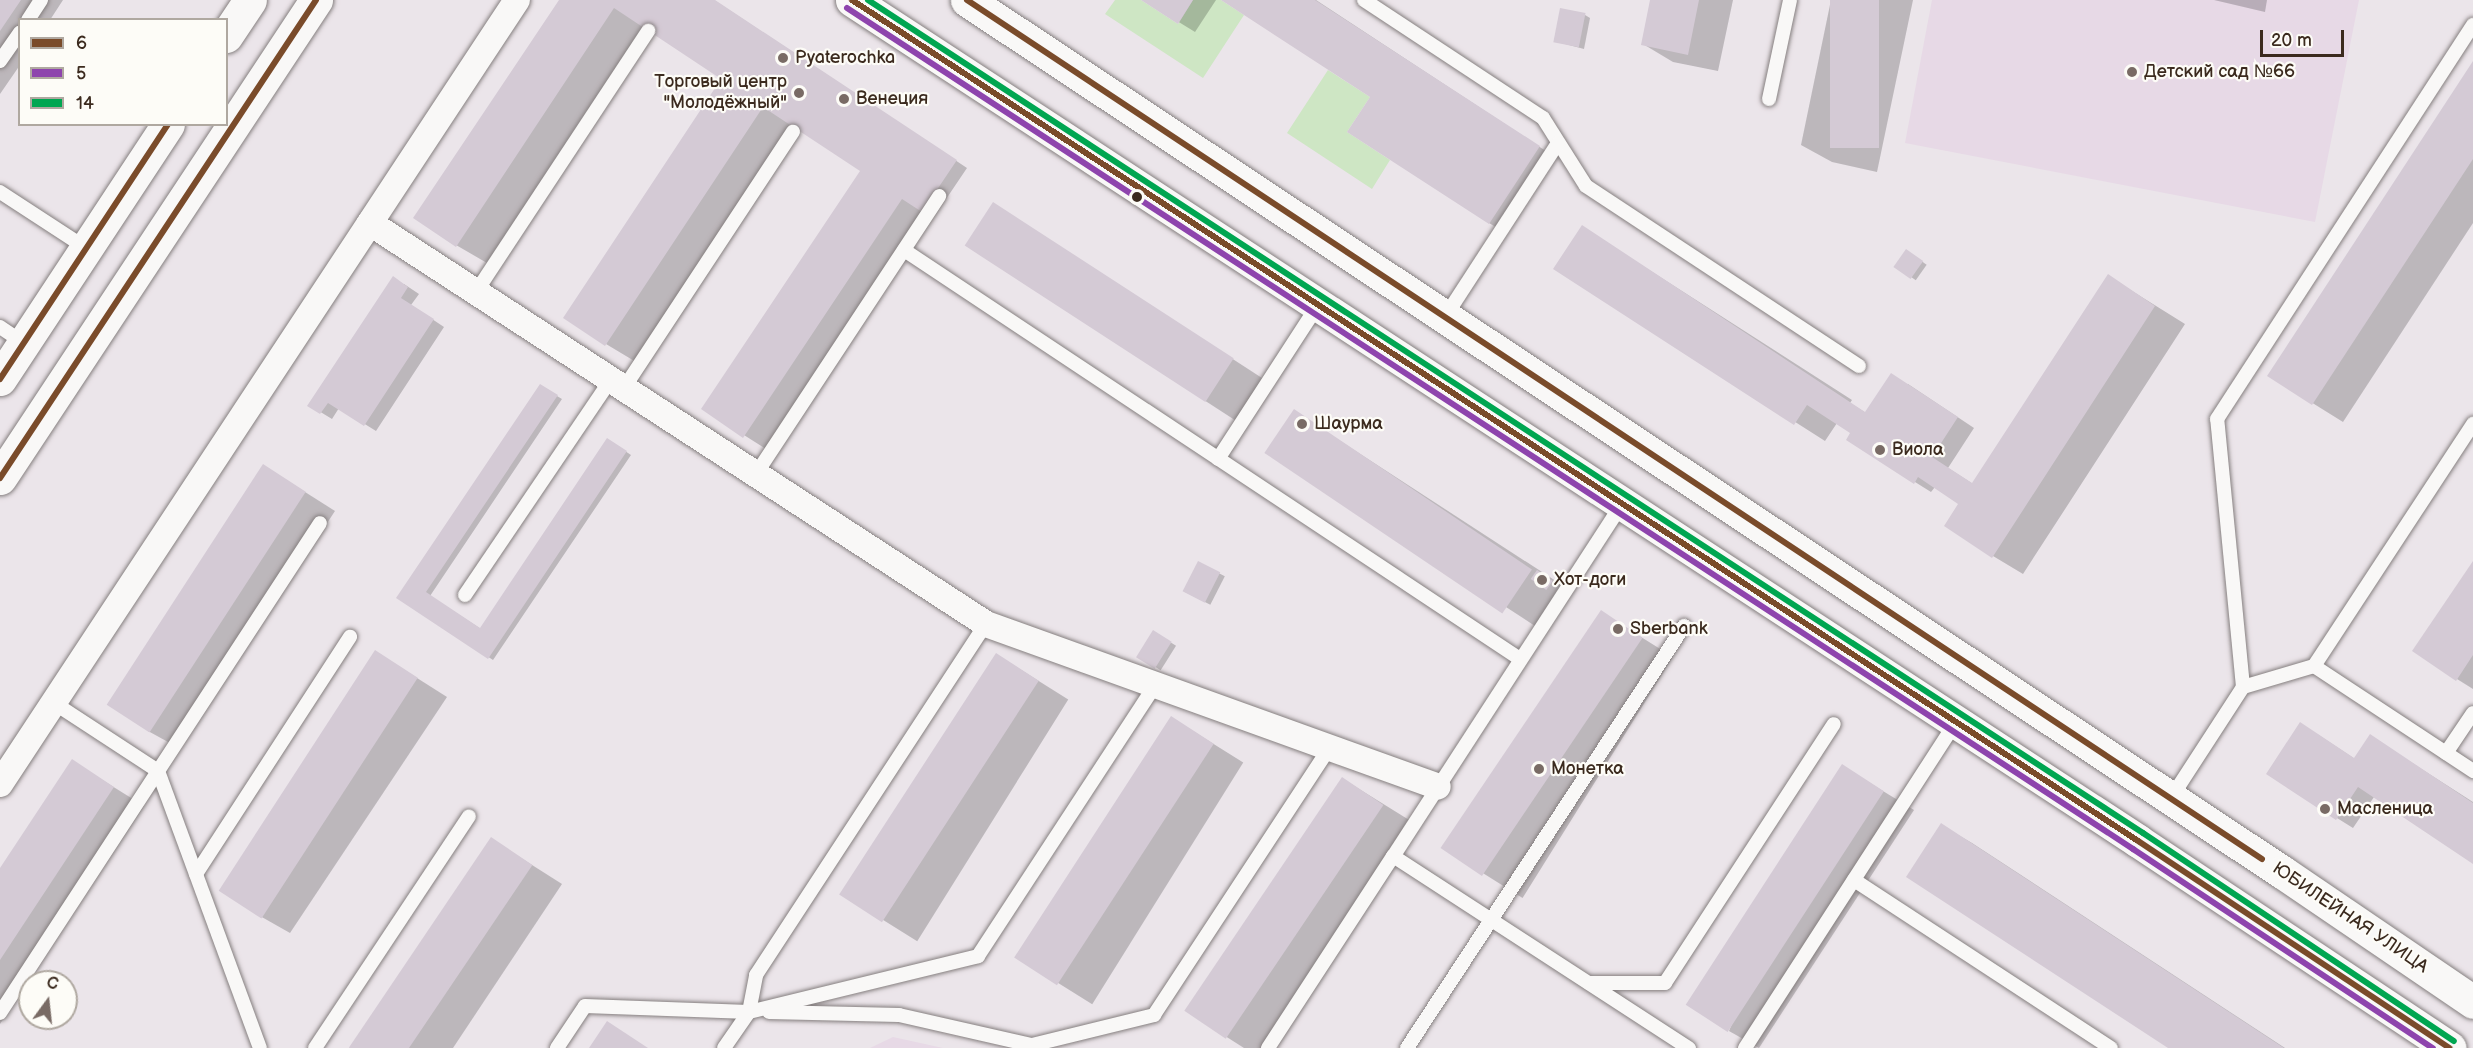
<!DOCTYPE html>
<meta charset="utf-8">
<style>
body{margin:0}
#map{position:relative;width:2473px;height:1048px;overflow:hidden;background:#ebe5ea;font-family:"Balsamiq Sans",sans-serif}
div>[style]{position:absolute}
[style*='--x']{left:calc(var(--x)*1px);top:calc(var(--y)*1px);width:calc(var(--w)*1px);rotate:calc(var(--a)*1deg)}
.built>*{inset:0;background:#e7d9e6}
.green>*{inset:0;background:#cee6c4}
.shadow>*{inset:0;background:#0003;transform-origin:0 0}
.building>*{inset:0;background:#d4cad5;transform-origin:0 0}
.roads{filter:drop-shadow(0 0 2px #857f7f) drop-shadow(0 0 2px #857f7f)}
.lane>*{height:14px;margin:-7px;padding:0 7px;transform-origin:7px;border-radius:7px;background:#f9f8f7}
.street>*{height:26px;margin:-13px;padding:0 13px;transform-origin:13px;border-radius:13px;background:#f9f8f7}
.secondary>*{height:33px;margin:-16.5px;padding:0 16.5px;transform-origin:16.5px;border-radius:16.5px;background:#f9f8f7}
.primary>*{height:33px;margin:-16.5px;padding:0 16.5px;transform-origin:16.5px;border-radius:16.5px;background:#f9f8f7}
.bus-1>*{height:6px;margin:-3px;padding:0 3px;transform-origin:3px;border-radius:3px;background:#7a4b2a}
.bus-2>*{height:6px;margin:-3px;padding:0 3px;transform-origin:3px;border-radius:3px;background:#8e44ad}
.bus-3>*{height:6px;margin:-3px;padding:0 3px;transform-origin:3px;border-radius:3px;background:#00a651}
.dots>*{width:16px;height:16px;translate:-50% -50%;box-sizing:border-box;border:3px solid #fdfcf7;border-radius:50%}
span{translate:-50% -50%;white-space:nowrap;text-align:center;line-height:1.15;-webkit-text-stroke:4.5px #fdfcf7;paint-order:stroke}
.poi-label{font-size:18px;color:#3b2a1e}
.left{translate:0 -50%;text-align:left}
.right{translate:-100% -50%;text-align:right}
.street-label{font-size:18px;color:#3b2a1e}
.legend{position:absolute;left:18px;top:18px;width:210px;height:108px;box-sizing:border-box;background:#fdfcf7;border:2px solid #afa8a0;margin:0;padding:8px 10px;list-style:none;font-size:18px;color:#3b2a1e}
.legend li{display:flex;align-items:center;gap:12px;height:30px}
.legend b{width:30px;border:2px solid #afa8a0}
.north{position:absolute;left:18px;top:970px;width:60px;height:60px;box-sizing:border-box;background:#fdfcf7;border:2px solid #afa8a0;border-radius:50%;rotate:15deg;font-size:16px;font-weight:700;line-height:24px;text-align:center;color:#3b2a1e}
.north::after{content:'';display:block;margin:auto;width:21px;height:27px;background:#796b65;clip-path:polygon(50% 0,100% 100%,50% 72%,0 100%)}
.scale{position:absolute;left:2260px;top:30px;width:84px;height:27px;box-sizing:border-box;border:3px solid #3b2a1e;border-top:0;padding-left:8px;font-size:18px;line-height:21px;white-space:nowrap;color:#3b2a1e;-webkit-text-stroke:4px #fdfcf7;paint-order:stroke}
</style>
<div id="map">
<div class="built">
<i style="clip-path:polygon(1932px 0,2359px 0,2315px 222px,1905px 143px)"></i>
<i style="clip-path:polygon(893px 1037px,943px 1048px,870px 1048px)"></i>
</div>
<div class="green">
<i style="clip-path:polygon(1115px 0,1141px 0,1178px 24px,1193px 0,1221px 0,1244px 15px,1203px 78px,1105px 14px)"></i>
<i style="clip-path:polygon(1328px 70px,1370px 97px,1347px 132px,1390px 160px,1372px 189px,1287px 133px)"></i>
</div>
<div class="shadow">
<i style="clip-path:polygon(0 0,63px 0,50px 20px,20px 20px,20px 65px,0 94px)"></i>
<i style="clip-path:polygon(561px 0,714px 0,967px 168px,774px 454px,703px 409px,870px 176px,793px 125px,636px 362px,606px 344px,729px 83px,644px 26px,487px 263px,456px 245px)"></i>
<i style="clip-path:polygon(1143px 0,1216px 0,1195px 32px)"></i>
<i style="clip-path:polygon(1223px 0,1316px 0,1555px 157px,1506px 233px,1489px 223px,1372px 97px)"></i>
<i style="clip-path:polygon(1652px 0,1733px 0,1718px 71px,1673px 62px,1643px 44px)"></i>
<i style="clip-path:polygon(1831px 0,1913px 0,1877px 172px,1832px 162px,1801px 145px)"></i>
<i style="clip-path:polygon(2214px 0,2267px 0,2265px 12px)"></i>
<i style="clip-path:polygon(1585px 15px,1590px 18px,1584px 49px,1554px 41px)"></i>
<i style="clip-path:polygon(2473px 64px,2473px 223px,2343px 422px,2269px 376px)"></i>
<i style="left:994px;top:204px;width:320px;height:50px;rotate:33deg"></i>
<i style="clip-path:polygon(1582px 227px,1852px 400px,1850px 403px,1866px 413px,1908px 384px,1974px 428px,1948px 468px,1973px 484px,2108px 276px,2185px 324px,2023px 574px,1993px 556px,1961px 503px,1935px 487px,1931px 492px,1915px 482px,1852px 433px,1837px 423px,1825px 441px,1555px 269px)"></i>
<i style="left:1907px;top:251px;width:24px;height:19px;rotate:35deg"></i>
<i style="clip-path:polygon(404px 284px,419px 294px,411px 305px,444px 327px,376px 431px,339px 408px,332px 419px,309px 405px)"></i>
<i style="clip-path:polygon(540px 386px,562px 399px,430px 596px,481px 629px,613px 443px,631px 455px,493px 660px,398px 597px)"></i>
<i style="left:1294px;top:411px;width:321px;height:49px;rotate:33deg"></i>
<i style="clip-path:polygon(264px 466px,335px 511px,179px 748px,148px 731px)"></i>
<i style="left:1199px;top:563px;width:29px;height:32px;rotate:27deg"></i>
<i style="clip-path:polygon(2473px 563px,2473px 689px,2457px 679px)"></i>
<i style="left:1601px;top:612px;width:85px;height:284px;rotate:32deg"></i>
<i style="left:1154px;top:632px;width:26px;height:29px;rotate:32deg"></i>
<i style="clip-path:polygon(376px 652px,447px 697px,290px 933px,260px 916px)"></i>
<i style="left:997px;top:655px;width:84px;height:285px;rotate:32deg"></i>
<i style="left:1172px;top:718px;width:84px;height:285px;rotate:32deg"></i>
<i style="clip-path:polygon(2317px 734px,2355px 759px,2370px 736px,2473px 802px,2473px 862px,2374px 797px,2353px 828px,2337px 818px)"></i>
<i style="clip-path:polygon(72px 761px,144px 806px,0 1024px,0 871px)"></i>
<i style="clip-path:polygon(1842px 766px,1914px 810px,1759px 1048px,1729px 1031px)"></i>
<i style="clip-path:polygon(1343px 779px,1414px 823px,1266px 1048px,1244px 1048px,1189px 1013px)"></i>
<i style="clip-path:polygon(1941px 825px,1972px 843px,2285px 1048px,2171px 1048px)"></i>
<i style="clip-path:polygon(491px 839px,562px 884px,453px 1048px,352px 1048px)"></i>
</div>
<div class="building">
<i style="clip-path:polygon(0 0,21px 0,0 31px)"></i>
<i style="clip-path:polygon(559px 0,715px 0,957px 160px,922px 212px,902px 199px,743px 438px,701px 409px,860px 171px,763px 107px,605px 346px,563px 318px,721px 79px,614px 8px,456px 247px,413px 218px)"></i>
<i style="clip-path:polygon(1141px 0,1193px 0,1178px 24px)"></i>
<i style="clip-path:polygon(1221px 0,1315px 0,1540px 146px,1489px 224px,1347px 132px,1370px 97px)"></i>
<i style="clip-path:polygon(1650px 0,1699px 0,1688px 55px,1641px 45px)"></i>
<i style="left:1830px;top:0;width:49px;height:148px"></i>
<i style="left:1560px;top:8px;width:26px;height:35px;rotate:11deg"></i>
<i style="clip-path:polygon(2473px 61px,2473px 159px,2312px 405px,2267px 376px)"></i>
<i style="left:993px;top:202px;width:287px;height:52px;rotate:33deg"></i>
<i style="clip-path:polygon(1582px 225px,1865px 412px,1891px 373px,1958px 417px,1932px 457px,1972px 483px,2108px 274px,2155px 306px,1992px 558px,1944px 526px,1958px 504px,1918px 477px,1914px 484px,1846px 440px,1850px 433px,1807px 405px,1794px 425px,1553px 269px)"></i>
<i style="left:1906px;top:249px;width:21px;height:22px;rotate:35deg"></i>
<i style="clip-path:polygon(393px 276px,408px 287px,401px 298px,434px 319px,364px 426px,328px 403px,320px 414px,307px 406px)"></i>
<i style="clip-path:polygon(540px 384px,558px 395px,426px 592px,480px 628px,607px 438px,627px 451px,488px 659px,396px 598px)"></i>
<i style="left:1294px;top:409px;width:287px;height:53px;rotate:34deg"></i>
<i style="left:263px;top:464px;width:51px;height:287px;rotate:33deg"></i>
<i style="left:1198px;top:561px;width:25px;height:34px;rotate:27deg"></i>
<i style="clip-path:polygon(2473px 561px,2473px 655px,2456px 681px,2412px 651px)"></i>
<i style="left:1537px;top:570px;width:19px;height:11px;rotate:35deg"></i>
<i style="left:1601px;top:610px;width:50px;height:287px;rotate:34deg"></i>
<i style="left:1153px;top:630px;width:22px;height:32px;rotate:32deg"></i>
<i style="left:375px;top:650px;width:51px;height:287px;rotate:33deg"></i>
<i style="left:996px;top:653px;width:51px;height:288px;rotate:33deg"></i>
<i style="left:1171px;top:716px;width:51px;height:288px;rotate:33deg"></i>
<i style="clip-path:polygon(2300px 722px,2354px 758px,2370px 734px,2473px 803px,2473px 864px,2358px 787px,2336px 820px,2266px 774px)"></i>
<i style="clip-path:polygon(72px 759px,114px 787px,0 960px,0 868px)"></i>
<i style="left:1842px;top:764px;width:50px;height:287px;rotate:33deg"></i>
<i style="left:1342px;top:777px;width:50px;height:282px;rotate:34deg"></i>
<i style="clip-path:polygon(1941px 823px,2284px 1048px,2168px 1048px,1906px 877px)"></i>
<i style="left:491px;top:837px;width:50px;height:254px;rotate:34deg"></i>
<i style="clip-path:polygon(607px 1021px,648px 1048px,589px 1048px)"></i>
</div>
<div class="roads">
<div class="lane">
<i style="--x:1364;--y:0;--w:214;--a:33.4"></i>
<i style="--x:1543;--y:118;--w:80;--a:57.7"></i>
<i style="--x:1586;--y:186;--w:327;--a:33.4"></i>
<i style="--x:28;--y:20;--w:24;--a:-57"></i>
<i style="--x:0;--y:61;--w:35;--a:-55"></i>
<i style="--x:1769;--y:99;--w:101;--a:-78"></i>
<i style="--x:0;--y:192;--w:103;--a:33.1"></i>
<i style="--x:904;--y:250;--w:739;--a:33.58"></i>
<i style="--x:476;--y:292;--w:313;--a:-56.6"></i>
<i style="--x:1445;--y:317;--w:207;--a:-57"></i>
<i style="--x:0;--y:327;--w:29;--a:34"></i>
<i style="--x:624;--y:388;--w:307;--a:-56.6"></i>
<i style="--x:1218;--y:459;--w:184;--a:-57"></i>
<i style="--x:756;--y:474;--w:333;--a:-56.6"></i>
<i style="--x:1622;--y:504;--w:420;--a:123"></i>
<i style="--x:1393;--y:856;--w:353;--a:33"></i>
<i style="--x:465;--y:595;--w:261;--a:-55.9"></i>
<i style="--x:2314;--y:666;--w:191;--a:33.4"></i>
<i style="--x:2243;--y:687;--w:269;--a:-95.5"></i>
<i style="--x:2217;--y:419;--w:470;--a:-57"></i>
<i style="--x:54;--y:703;--w:124;--a:33.2"></i>
<i style="--x:158;--y:771;--w:295;--a:69.8"></i>
<i style="--x:2446;--y:753;--w:48;--a:-56"></i>
<i style="--x:2171;--y:798;--w:132;--a:-57"></i>
<i style="--x:2243;--y:687;--w:74;--a:-16.5"></i>
<i style="--x:2314;--y:666;--w:290;--a:-56.7"></i>
<i style="--x:196;--y:874;--w:283;--a:-57"></i>
<i style="--x:1854;--y:880;--w:307;--a:33.2"></i>
<i style="--x:1589;--y:983;--w:76;--a:0"></i>
<i style="--x:1665;--y:983;--w:309;--a:-56.9"></i>
<i style="--x:769;--y:1012;--w:130;--a:1.3"></i>
<i style="--x:899;--y:1015;--w:145;--a:12.8"></i>
<i style="--x:0;--y:1013;--w:585;--a:-56.85"></i>
<i style="--x:1032;--y:1045;--w:126;--a:-13.8"></i>
<i style="--x:1154;--y:1015;--w:321;--a:-56.7"></i>
<i style="--x:315;--y:1048;--w:278;--a:-56.4"></i>
<i style="--x:557;--y:1048;--w:50;--a:-56.3"></i>
<i style="--x:585;--y:1006;--w:164;--a:2.1"></i>
<i style="--x:749;--y:1012;--w:38;--a:-79"></i>
<i style="--x:756;--y:975;--w:420;--a:-56.8"></i>
<i style="--x:724;--y:1048;--w:44;--a:-55.2"></i>
<i style="--x:749;--y:1012;--w:236;--a:-13.7"></i>
<i style="--x:978;--y:956;--w:325;--a:-56.8"></i>
<i style="--x:1268;--y:1048;--w:229;--a:-56.9"></i>
<i style="--x:1407;--y:1048;--w:505;--a:-56.72"></i>
<i style="--x:1745;--y:1048;--w:388;--a:-57.1"></i>
</div>
<div class="street">
<i style="--x:370;--y:223;--w:735;--a:33.06"></i>
<i style="--x:986;--y:624;--w:480;--a:19.8"></i>
<i style="--x:0;--y:784;--w:939;--a:-56.6"></i>
</div>
<div class="secondary">
<i style="--x:226;--y:36;--w:43;--a:-56.3"></i>
<i style="--x:0;--y:379;--w:305;--a:-56.6"></i>
<i style="--x:0;--y:478;--w:573;--a:-56.53"></i>
</div>
<div class="primary">
<i style="--x:852;--y:0;--w:1537;--a:33.18"></i>
<i style="--x:2138;--y:841;--w:374;--a:33.6"></i>
<i style="--x:967;--y:0;--w:1578;--a:33.55"></i>
<i style="--x:2282;--y:872;--w:231;--a:34.2"></i>
</div>
</div>
<div class="bus-1">
<i style="--x:852;--y:0;--w:1537;--a:33.18"></i>
<i style="--x:2138;--y:841;--w:374;--a:33.6"></i>
<i style="--x:967;--y:0;--w:1554;--a:33.56"></i>
<i style="--x:0;--y:379;--w:305;--a:-56.6"></i>
<i style="--x:0;--y:478;--w:573;--a:-56.53"></i>
</div>
<div class="bus-2">
<i style="--x:847;--y:8;--w:1537;--a:33.18"></i>
<i style="--x:2133;--y:849;--w:360;--a:33.6"></i>
</div>
<div class="bus-3">
<i style="--x:868;--y:0;--w:1523;--a:33.16"></i>
<i style="--x:2143;--y:833;--w:374;--a:33.8"></i>
</div>
<div class="dots">
<i style="left:783px;top:58px;background:#796b65"></i>
<i style="left:2132px;top:72px;background:#796b65"></i>
<i style="left:799px;top:93px;background:#796b65"></i>
<i style="left:844px;top:99px;background:#796b65"></i>
<i style="left:1137px;top:197px;background:#3b2a1e"></i>
<i style="left:1302px;top:424px;background:#796b65"></i>
<i style="left:1880px;top:450px;background:#796b65"></i>
<i style="left:1542px;top:580px;background:#796b65"></i>
<i style="left:1618px;top:629px;background:#796b65"></i>
<i style="left:1539px;top:769px;background:#796b65"></i>
<i style="left:2325px;top:809px;background:#796b65"></i>
</div>
<div class="poi-label">
<span class="left" style="left:795px;top:58px">Pyaterochka</span>
<span class="left" style="left:2144px;top:72px">Детский сад №66</span>
<span class="right" style="left:787px;top:93px">Торговый центр<br>"Молодёжный"</span>
<span class="left" style="left:856px;top:99px">Венеция</span>
<span class="left" style="left:1314px;top:424px">Шаурма</span>
<span class="left" style="left:1892px;top:450px">Виола</span>
<span class="left" style="left:1554px;top:580px">Хот-доги</span>
<span class="left" style="left:1630px;top:629px">Sberbank</span>
<span class="left" style="left:1551px;top:769px">Монетка</span>
<span class="left" style="left:2337px;top:809px">Масленица</span>
</div>
<div class="street-label">
<span style="left:2350px;top:918px;rotate:34deg">ЮБИЛЕЙНАЯ УЛИЦА</span>
</div>
<ul class="legend">
<li><b style="height:8px;background:#7a4b2a"></b>6</li>
<li><b style="height:8px;background:#8e44ad"></b>5</li>
<li><b style="height:8px;background:#00a651"></b>14</li>
</ul>
<div class="north">С</div>
<div class="scale">20 m</div>
</div>
